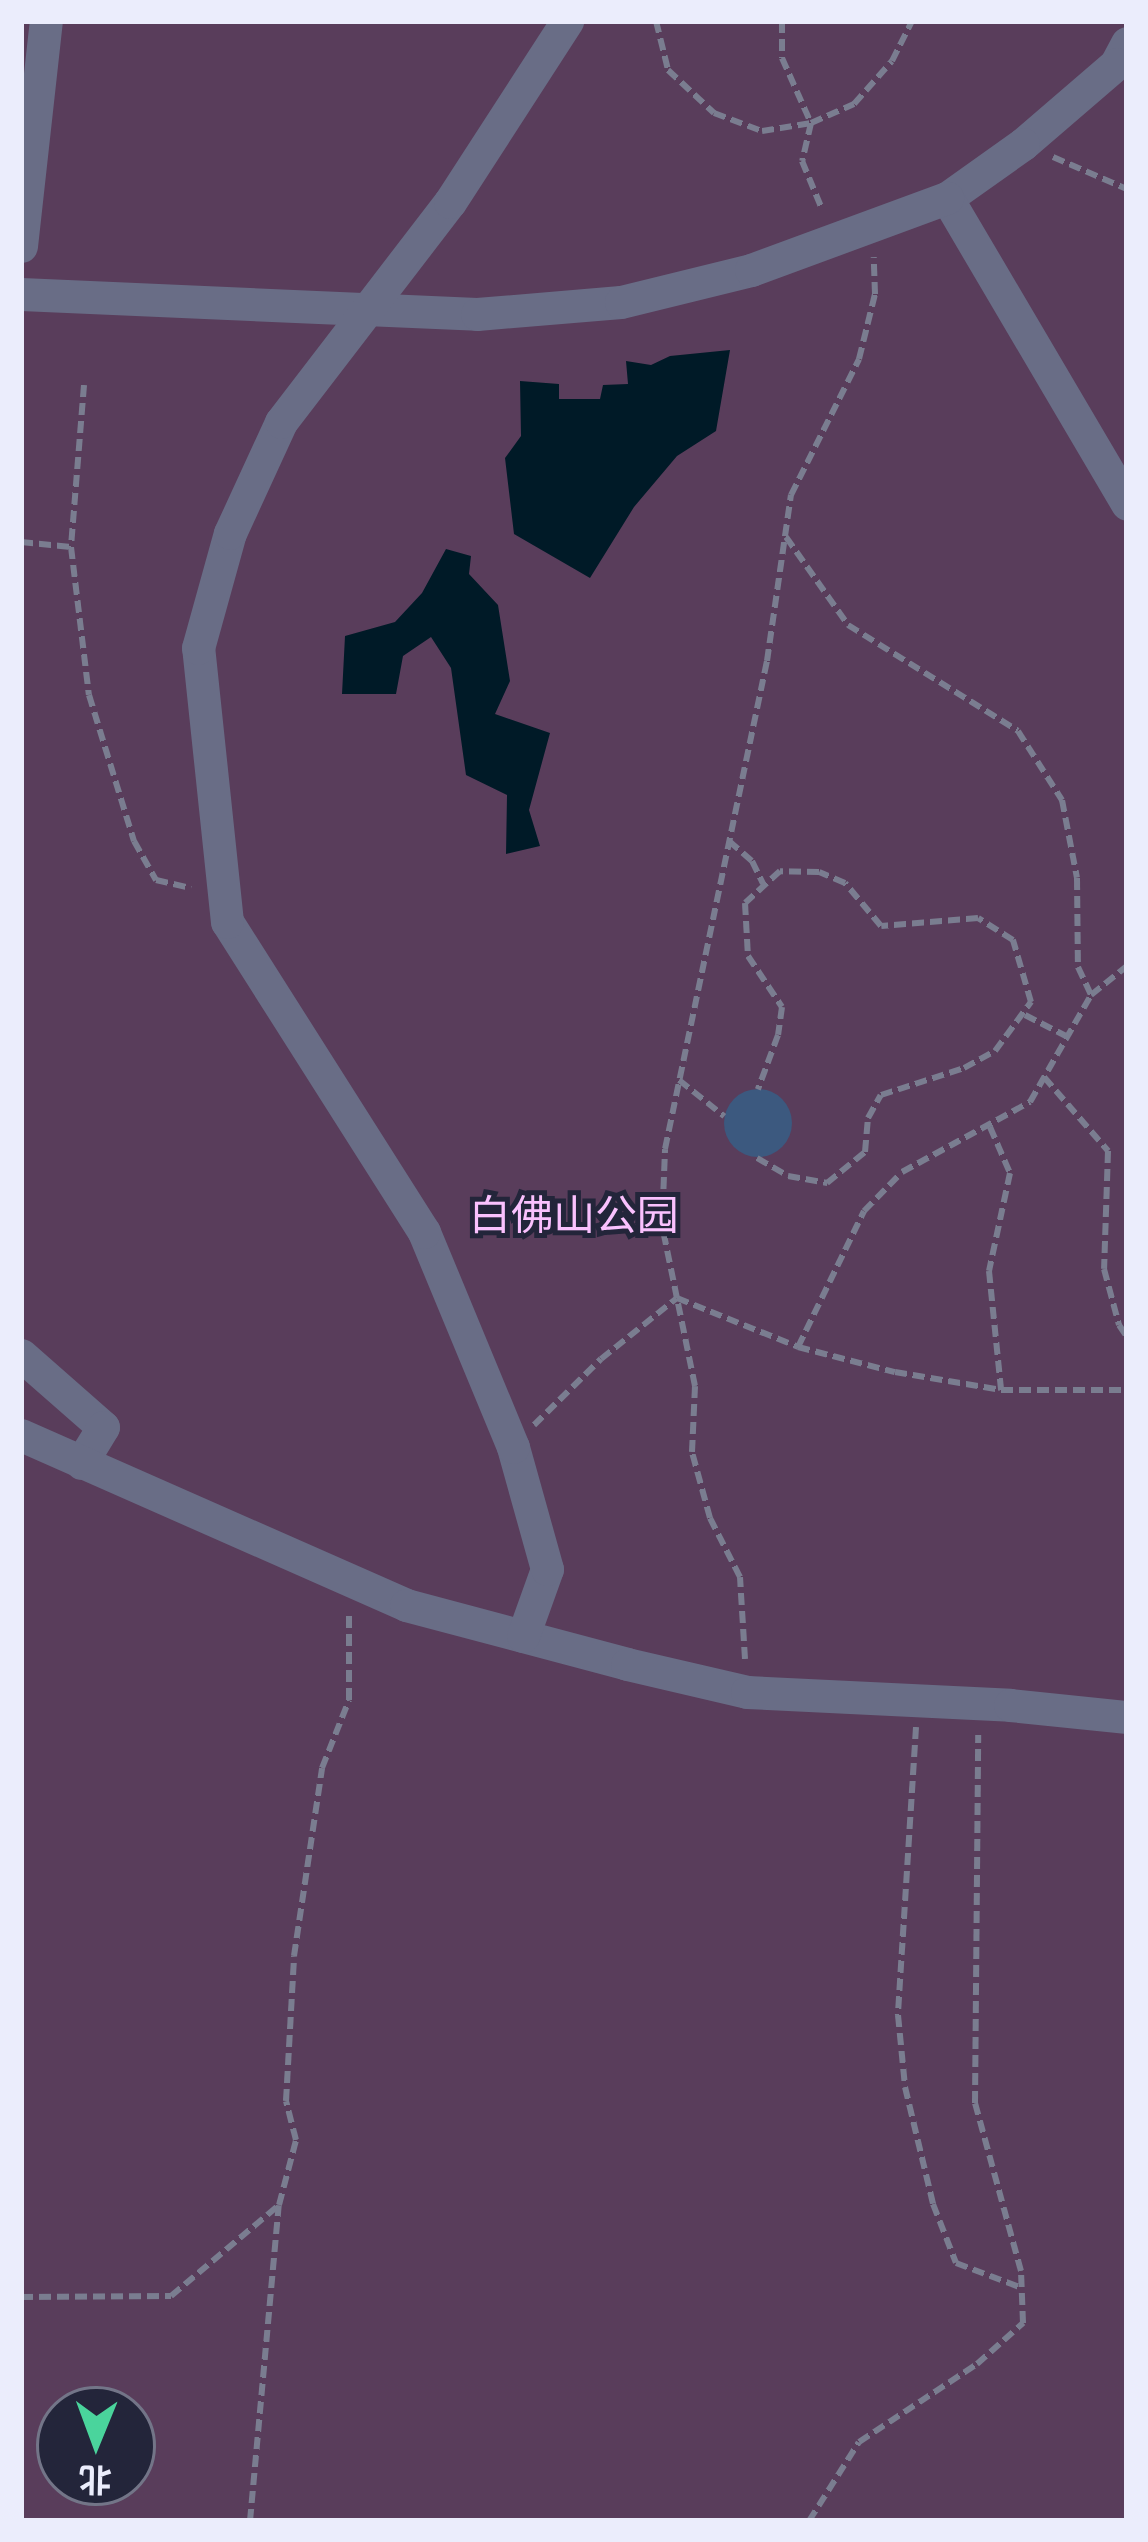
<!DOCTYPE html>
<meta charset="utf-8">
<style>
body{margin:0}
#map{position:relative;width:1148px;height:2542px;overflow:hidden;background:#2c2f45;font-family:"Work Sans","Noto Sans SC",sans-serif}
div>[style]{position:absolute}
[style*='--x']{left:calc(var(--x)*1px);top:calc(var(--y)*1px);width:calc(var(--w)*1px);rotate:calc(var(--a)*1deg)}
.green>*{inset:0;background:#593d5b}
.water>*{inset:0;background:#001a27}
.building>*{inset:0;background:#3c597f}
.round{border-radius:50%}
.path>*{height:6px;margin-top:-3px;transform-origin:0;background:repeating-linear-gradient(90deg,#7a7d90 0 12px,transparent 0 18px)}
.minor>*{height:33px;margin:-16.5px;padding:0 16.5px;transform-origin:16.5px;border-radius:16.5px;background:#696d86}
span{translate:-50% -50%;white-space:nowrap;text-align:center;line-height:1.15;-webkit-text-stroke:10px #23253a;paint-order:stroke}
.park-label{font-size:42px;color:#fac1fe}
.frame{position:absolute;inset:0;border:24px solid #ebedfc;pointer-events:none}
.north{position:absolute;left:36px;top:2386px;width:120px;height:120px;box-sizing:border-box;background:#23253a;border:3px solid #737588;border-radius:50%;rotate:181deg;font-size:33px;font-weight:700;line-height:48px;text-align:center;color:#ebedfc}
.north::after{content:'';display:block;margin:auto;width:42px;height:54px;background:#4ad49c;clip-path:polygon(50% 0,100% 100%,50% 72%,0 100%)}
</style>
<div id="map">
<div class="green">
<i style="clip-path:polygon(evenodd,21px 21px,1127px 21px,1127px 2521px,21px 2521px,21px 21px,60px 2410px,132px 2410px,132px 2482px,60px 2482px,60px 2410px)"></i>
</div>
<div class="water">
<i style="clip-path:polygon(730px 350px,716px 431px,677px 456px,634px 507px,590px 578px,514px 534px,505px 458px,521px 436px,520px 381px,559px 384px,559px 399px,600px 399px,603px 385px,628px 384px,626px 361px,651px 365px,670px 356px)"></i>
<i style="clip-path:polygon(446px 549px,471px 556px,469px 574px,498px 605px,510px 681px,495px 714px,550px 733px,529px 810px,540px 846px,506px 854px,507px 795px,466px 775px,451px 668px,431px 637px,403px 656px,396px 694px,342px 694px,345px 636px,395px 622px,422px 593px)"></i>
</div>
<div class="building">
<i class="round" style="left:724px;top:1089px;width:68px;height:68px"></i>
</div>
<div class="path">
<i style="--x:656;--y:21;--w:50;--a:76.2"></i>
<i style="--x:668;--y:70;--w:63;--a:43.1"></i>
<i style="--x:714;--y:113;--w:51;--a:20.6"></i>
<i style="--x:762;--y:131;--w:50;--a:-9.3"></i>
<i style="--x:811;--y:123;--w:47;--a:-23.8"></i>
<i style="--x:854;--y:104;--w:57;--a:-48.5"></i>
<i style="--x:892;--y:61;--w:45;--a:-63.4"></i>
<i style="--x:782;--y:21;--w:37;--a:90"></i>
<i style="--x:782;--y:58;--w:71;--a:66"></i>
<i style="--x:811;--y:123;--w:39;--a:103"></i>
<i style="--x:802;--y:161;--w:52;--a:67.4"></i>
<i style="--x:1053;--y:157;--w:81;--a:23.4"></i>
<i style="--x:84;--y:385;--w:163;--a:94.6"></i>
<i style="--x:71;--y:547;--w:149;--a:83.1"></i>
<i style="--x:89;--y:695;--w:153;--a:72.9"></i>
<i style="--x:134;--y:841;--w:45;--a:60.6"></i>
<i style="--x:156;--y:880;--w:36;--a:13"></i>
<i style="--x:786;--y:537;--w:108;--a:54.8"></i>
<i style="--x:848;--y:625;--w:200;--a:31.9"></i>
<i style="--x:1018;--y:731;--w:82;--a:57.5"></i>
<i style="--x:1062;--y:800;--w:79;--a:79.1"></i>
<i style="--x:1077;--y:878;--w:89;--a:89.4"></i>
<i style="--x:1078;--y:967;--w:31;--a:65"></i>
<i style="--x:21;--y:542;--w:50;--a:5.7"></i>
<i style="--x:729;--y:841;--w:30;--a:41"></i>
<i style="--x:752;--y:861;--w:25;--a:64"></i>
<i style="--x:1025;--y:1015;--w:46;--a:27.1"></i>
<i style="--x:1044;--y:1077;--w:98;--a:49.1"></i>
<i style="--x:1108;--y:1151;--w:118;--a:91.9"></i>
<i style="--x:1104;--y:1269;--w:58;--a:75"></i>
<i style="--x:1119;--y:1325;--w:14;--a:56"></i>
<i style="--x:679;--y:1080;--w:58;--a:38.7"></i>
<i style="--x:990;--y:1127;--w:50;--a:66.5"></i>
<i style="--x:1010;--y:1173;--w:100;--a:102.1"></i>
<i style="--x:989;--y:1271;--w:120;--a:84.2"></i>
<i style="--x:757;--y:1158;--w:36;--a:30"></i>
<i style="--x:788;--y:1176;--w:40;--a:10"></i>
<i style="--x:827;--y:1183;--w:49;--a:-39.2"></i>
<i style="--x:865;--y:1152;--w:34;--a:-85"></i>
<i style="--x:868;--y:1118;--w:26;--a:-61"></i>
<i style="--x:881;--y:1095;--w:87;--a:-18"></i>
<i style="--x:964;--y:1068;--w:35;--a:-29"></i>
<i style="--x:995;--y:1051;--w:61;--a:-53.7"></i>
<i style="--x:1031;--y:1002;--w:65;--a:-106.2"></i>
<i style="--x:1013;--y:940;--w:41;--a:-147.8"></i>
<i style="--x:978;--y:918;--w:97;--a:175.3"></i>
<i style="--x:881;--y:926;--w:56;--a:-129.9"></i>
<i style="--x:845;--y:883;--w:28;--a:-157"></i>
<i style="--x:819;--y:872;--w:39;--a:-179"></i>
<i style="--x:780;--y:871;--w:47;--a:137.6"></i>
<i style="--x:745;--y:903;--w:53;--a:86.8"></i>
<i style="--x:748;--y:956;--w:61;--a:56.3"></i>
<i style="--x:782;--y:1007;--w:28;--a:98"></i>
<i style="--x:778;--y:1035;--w:58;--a:110.3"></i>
<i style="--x:798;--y:1347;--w:151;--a:-64.1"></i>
<i style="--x:864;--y:1211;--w:54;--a:-45.7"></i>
<i style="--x:902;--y:1172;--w:146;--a:-28.7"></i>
<i style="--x:1030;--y:1102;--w:123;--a:-60.3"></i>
<i style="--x:1091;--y:995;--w:46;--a:-38.9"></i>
<i style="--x:534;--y:1425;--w:94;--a:-44.6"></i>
<i style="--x:601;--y:1359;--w:97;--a:-38.8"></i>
<i style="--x:677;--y:1298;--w:131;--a:22"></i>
<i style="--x:798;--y:1347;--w:100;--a:14.5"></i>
<i style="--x:895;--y:1372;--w:108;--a:9.6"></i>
<i style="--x:1001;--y:1390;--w:126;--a:0"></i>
<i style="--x:745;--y:1659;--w:82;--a:-93.5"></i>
<i style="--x:740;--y:1577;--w:66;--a:-117"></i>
<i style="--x:710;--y:1518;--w:68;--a:-105.3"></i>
<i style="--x:692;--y:1452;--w:66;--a:-87.4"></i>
<i style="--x:695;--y:1386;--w:164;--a:-101.6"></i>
<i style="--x:662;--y:1225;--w:76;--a:-87.7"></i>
<i style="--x:665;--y:1149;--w:499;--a:-78.2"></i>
<i style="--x:767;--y:661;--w:168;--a:-81.8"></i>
<i style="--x:791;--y:495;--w:152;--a:-63.4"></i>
<i style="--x:859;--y:359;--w:67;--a:-76.2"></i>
<i style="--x:875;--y:294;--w:37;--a:-92"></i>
<i style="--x:916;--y:1727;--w:289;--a:93.6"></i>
<i style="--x:898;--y:2015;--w:72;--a:84.4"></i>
<i style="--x:905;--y:2087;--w:120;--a:76.5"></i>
<i style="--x:933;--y:2204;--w:63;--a:68.7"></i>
<i style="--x:956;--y:2263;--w:71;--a:20.7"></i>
<i style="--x:21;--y:2297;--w:150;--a:-0.4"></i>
<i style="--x:171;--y:2296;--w:140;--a:-40.1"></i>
<i style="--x:250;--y:2521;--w:317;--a:-84.8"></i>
<i style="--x:279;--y:2205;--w:67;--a:-75.3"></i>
<i style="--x:296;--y:2140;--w:40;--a:-104.4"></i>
<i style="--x:286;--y:2101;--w:145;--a:-86.8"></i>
<i style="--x:294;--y:1956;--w:190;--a:-81.5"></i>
<i style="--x:322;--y:1768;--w:73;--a:-68.3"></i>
<i style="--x:349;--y:1700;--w:86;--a:-90"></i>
<i style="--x:809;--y:2521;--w:93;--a:-57.7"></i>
<i style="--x:859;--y:2442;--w:141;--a:-33.5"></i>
<i style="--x:977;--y:2364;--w:62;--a:-41.7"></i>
<i style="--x:1023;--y:2323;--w:52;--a:-92.2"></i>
<i style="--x:1021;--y:2271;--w:174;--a:-105.3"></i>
<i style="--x:975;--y:2103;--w:368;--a:-89.5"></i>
</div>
<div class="minor">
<i style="--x:1127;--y:43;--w:24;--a:118"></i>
<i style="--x:1116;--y:64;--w:123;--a:139.3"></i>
<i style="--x:1023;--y:144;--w:93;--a:144.6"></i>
<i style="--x:947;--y:198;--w:355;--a:59.5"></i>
<i style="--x:21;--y:246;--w:226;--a:-83.7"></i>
<i style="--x:21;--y:294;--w:456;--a:2.5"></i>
<i style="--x:477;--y:314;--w:144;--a:-4.8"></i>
<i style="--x:621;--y:302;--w:134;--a:-13.8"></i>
<i style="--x:751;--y:270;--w:209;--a:-20.2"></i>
<i style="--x:21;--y:1355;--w:109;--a:41.3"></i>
<i style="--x:103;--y:1427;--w:42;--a:121.4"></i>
<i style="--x:21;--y:1435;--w:421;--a:23.8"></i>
<i style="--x:406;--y:1605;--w:229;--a:14.9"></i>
<i style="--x:627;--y:1664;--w:123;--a:13.1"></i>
<i style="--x:747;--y:1692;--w:263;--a:2.8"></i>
<i style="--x:1010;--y:1705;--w:118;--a:5.9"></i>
<i style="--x:523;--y:1636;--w:71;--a:-70.3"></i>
<i style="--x:547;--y:1569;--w:127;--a:-105.6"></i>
<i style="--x:513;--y:1447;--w:233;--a:-112.5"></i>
<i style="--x:424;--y:1232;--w:367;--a:-122.4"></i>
<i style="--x:227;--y:922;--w:276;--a:-96"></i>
<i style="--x:198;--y:648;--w:119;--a:-74.5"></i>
<i style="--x:230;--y:533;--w:122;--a:-65.3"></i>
<i style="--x:281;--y:422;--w:277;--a:-52.5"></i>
<i style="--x:450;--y:202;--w:216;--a:-57.1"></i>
</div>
<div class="park-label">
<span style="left:574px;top:1216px">白佛山公园</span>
</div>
<div class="frame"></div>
<div class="north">北</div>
</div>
